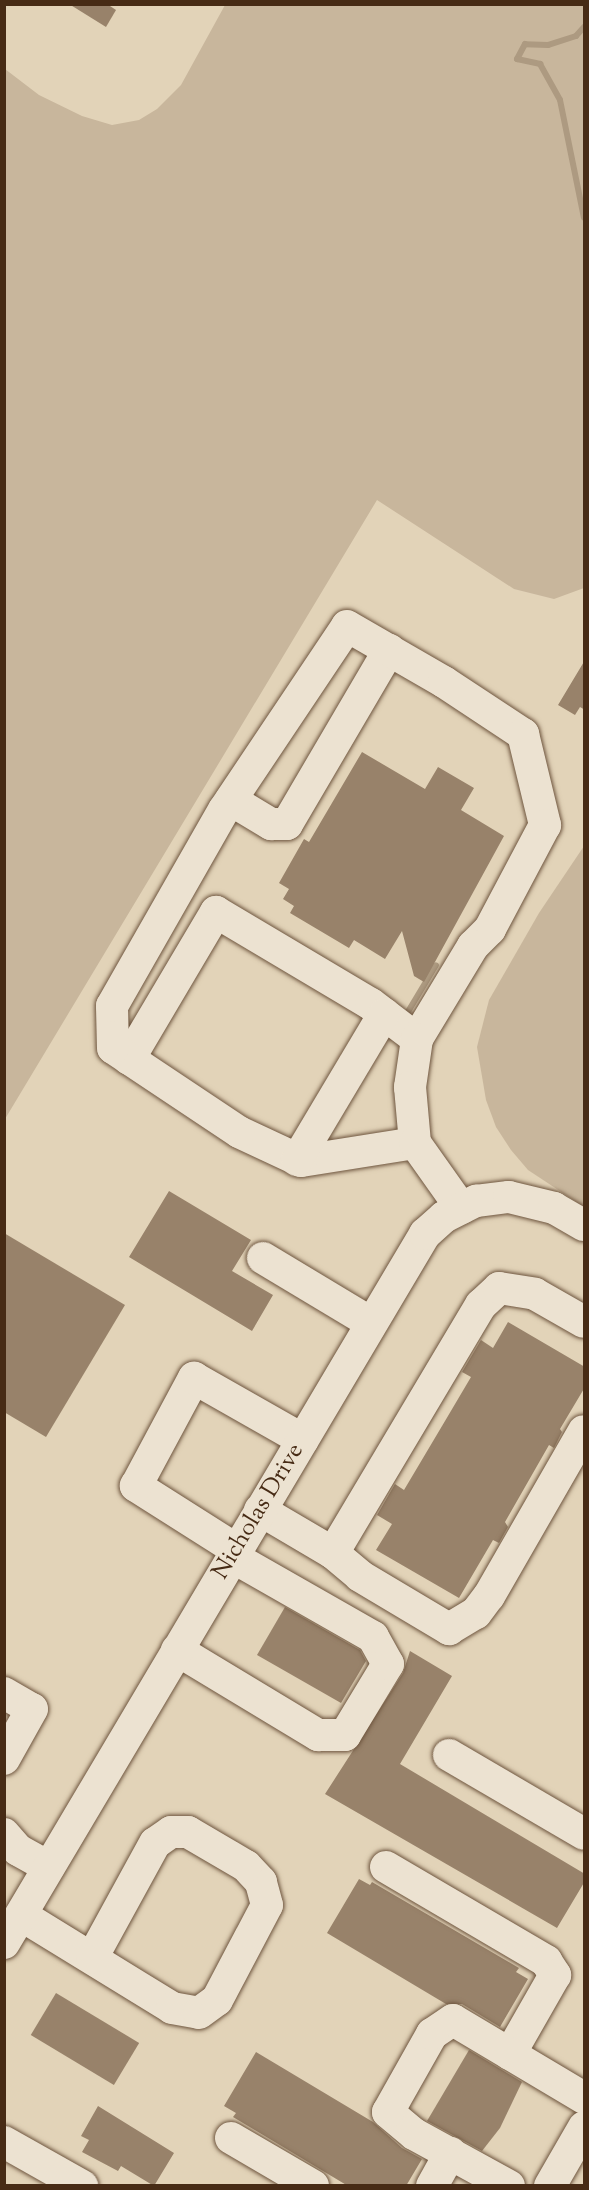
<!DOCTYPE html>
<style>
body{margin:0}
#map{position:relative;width:589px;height:2190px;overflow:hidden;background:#e2d3b8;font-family:"Sorts Mill Goudy",serif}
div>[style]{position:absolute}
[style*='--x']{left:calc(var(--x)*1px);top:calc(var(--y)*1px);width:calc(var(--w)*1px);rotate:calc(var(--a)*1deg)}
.green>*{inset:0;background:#c8b69c}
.stream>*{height:6px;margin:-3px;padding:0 3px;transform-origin:3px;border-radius:3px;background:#ad9a81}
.building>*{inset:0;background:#98826a;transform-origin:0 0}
.roads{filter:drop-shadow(0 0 2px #6e553e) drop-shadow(0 0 2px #6e553e)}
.minor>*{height:32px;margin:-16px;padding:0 16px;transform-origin:16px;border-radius:16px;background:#ece2d1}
span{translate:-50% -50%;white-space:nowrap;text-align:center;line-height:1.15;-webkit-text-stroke:4.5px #ece2d1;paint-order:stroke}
.street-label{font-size:24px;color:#472b15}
.frame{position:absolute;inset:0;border:6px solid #472b15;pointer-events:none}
</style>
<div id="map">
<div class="green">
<i style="clip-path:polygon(225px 5px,584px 5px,584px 588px,554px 599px,514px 589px,377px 500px,5px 1119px,5px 69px,39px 95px,82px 116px,112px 125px,139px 120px,157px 109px,181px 85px)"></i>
<i style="clip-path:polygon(584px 846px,584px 1207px,528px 1170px,511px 1150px,496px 1127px,486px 1100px,477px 1047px,489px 1000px,539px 913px)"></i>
</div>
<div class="stream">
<i style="--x:584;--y:27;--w:12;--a:132"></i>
<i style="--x:576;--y:36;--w:29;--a:162"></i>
<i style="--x:548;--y:45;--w:23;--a:-178"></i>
<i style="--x:525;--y:44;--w:17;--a:118"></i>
<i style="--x:517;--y:59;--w:24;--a:12"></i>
<i style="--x:540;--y:64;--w:41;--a:60.9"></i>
<i style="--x:560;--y:100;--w:120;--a:78.5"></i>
<i style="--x:406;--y:1015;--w:58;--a:-59"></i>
</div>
<div class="building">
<i style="clip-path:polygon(69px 4px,107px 4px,116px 10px,106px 27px)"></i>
<i style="clip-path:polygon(585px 660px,585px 710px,580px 707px,575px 715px,558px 705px)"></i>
<i style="clip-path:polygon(362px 752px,425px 789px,438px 767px,474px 788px,461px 810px,504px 836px,424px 982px,414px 976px,402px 931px,385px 959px,354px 940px,349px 948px,290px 913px,294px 906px,283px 899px,289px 889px,279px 883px,304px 839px,309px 842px)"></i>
<i style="clip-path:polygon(169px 1191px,251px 1240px,232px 1271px,273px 1295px,252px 1331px,129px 1257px)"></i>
<i style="clip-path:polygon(4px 1233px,125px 1305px,46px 1437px,4px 1412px)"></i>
<i style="clip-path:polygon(508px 1322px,585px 1367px,585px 1387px,560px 1429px,562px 1432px,554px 1448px,549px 1445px,505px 1522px,508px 1527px,499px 1543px,493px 1540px,459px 1598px,376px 1550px,392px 1524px,377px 1515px,395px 1484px,404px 1490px,445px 1421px,471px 1377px,462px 1372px,481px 1340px,493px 1348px)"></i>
<i style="clip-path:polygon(285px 1607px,360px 1650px,366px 1661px,341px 1703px,257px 1655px)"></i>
<i style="clip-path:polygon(410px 1651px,452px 1676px,400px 1764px,585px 1874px,585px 1881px,557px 1928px,325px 1794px,403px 1673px)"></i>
<i style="clip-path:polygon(359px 1879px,370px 1885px,372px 1882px,519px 1968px,516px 1972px,528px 1979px,500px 2027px,462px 2004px,446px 2004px,327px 1933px)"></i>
<i style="left:56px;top:1993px;width:97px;height:49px;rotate:31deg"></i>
<i style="clip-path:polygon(469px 2050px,522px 2082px,500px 2128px,482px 2151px,427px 2121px)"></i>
<i style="clip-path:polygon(256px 2052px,373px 2122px,402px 2148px,422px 2159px,406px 2186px,348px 2186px,233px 2117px,236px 2113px,224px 2106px)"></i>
<i style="clip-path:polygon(98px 2106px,174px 2153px,154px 2186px,121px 2166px,118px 2171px,82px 2152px,89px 2140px,81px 2136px)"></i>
</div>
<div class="roads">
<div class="minor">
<i style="--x:231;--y:800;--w:47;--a:31"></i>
<i style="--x:271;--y:824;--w:16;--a:0"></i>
<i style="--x:287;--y:824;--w:202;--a:-59.6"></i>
<i style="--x:129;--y:1059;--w:171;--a:-59.4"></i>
<i style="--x:216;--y:912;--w:180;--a:30.7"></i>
<i style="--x:371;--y:1004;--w:58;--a:37.3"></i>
<i style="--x:415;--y:1143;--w:115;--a:171"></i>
<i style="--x:301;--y:1161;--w:68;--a:-154.9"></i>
<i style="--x:239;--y:1132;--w:151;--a:-146.3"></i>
<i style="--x:113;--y:1048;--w:42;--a:-91.4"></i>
<i style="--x:112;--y:1006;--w:226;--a:-60.3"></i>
<i style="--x:224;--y:810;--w:221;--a:-56.2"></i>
<i style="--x:347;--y:626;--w:112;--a:30"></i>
<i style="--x:444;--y:682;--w:95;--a:33.4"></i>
<i style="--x:523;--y:734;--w:94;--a:76.4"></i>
<i style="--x:545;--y:825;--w:118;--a:117.9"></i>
<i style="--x:490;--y:929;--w:24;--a:135"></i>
<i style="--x:473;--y:946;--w:109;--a:121.1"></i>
<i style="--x:417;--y:1039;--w:49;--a:98.3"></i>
<i style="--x:410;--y:1087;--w:56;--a:84.9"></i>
<i style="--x:415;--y:1143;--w:80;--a:54.7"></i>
<i style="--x:297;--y:1160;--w:170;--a:-59.2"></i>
<i style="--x:263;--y:1258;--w:126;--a:31"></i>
<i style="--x:260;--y:1510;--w:85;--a:30.5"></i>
<i style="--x:333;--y:1553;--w:289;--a:-59.2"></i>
<i style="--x:481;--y:1305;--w:25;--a:-43"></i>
<i style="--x:499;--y:1288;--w:36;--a:9"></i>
<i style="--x:535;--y:1294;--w:56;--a:29.7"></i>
<i style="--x:237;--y:1550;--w:120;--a:-147.6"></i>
<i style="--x:136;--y:1486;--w:123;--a:-61.8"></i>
<i style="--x:194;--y:1378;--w:125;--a:29.6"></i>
<i style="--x:333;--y:1553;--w:35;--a:40"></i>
<i style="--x:360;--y:1576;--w:104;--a:30.8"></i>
<i style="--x:449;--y:1629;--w:31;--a:-31"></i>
<i style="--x:476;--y:1613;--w:21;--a:-53"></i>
<i style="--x:489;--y:1596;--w:190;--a:-60.1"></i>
<i style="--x:177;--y:1650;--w:165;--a:31.1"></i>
<i style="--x:318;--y:1735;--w:27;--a:0"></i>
<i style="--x:345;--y:1735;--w:83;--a:-58.8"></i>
<i style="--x:388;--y:1664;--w:31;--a:-119"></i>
<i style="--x:373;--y:1637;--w:161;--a:-150.3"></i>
<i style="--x:4;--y:1693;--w:32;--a:30"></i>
<i style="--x:32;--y:1709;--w:57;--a:119.2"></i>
<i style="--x:449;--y:1755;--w:156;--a:30.3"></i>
<i style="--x:4;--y:1834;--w:21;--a:49"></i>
<i style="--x:18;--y:1850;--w:35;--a:29"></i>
<i style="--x:386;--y:1867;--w:186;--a:30.4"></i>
<i style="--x:546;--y:1961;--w:17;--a:57"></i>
<i style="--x:555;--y:1975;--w:91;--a:119.7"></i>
<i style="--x:21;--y:1915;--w:177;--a:31.6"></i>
<i style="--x:172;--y:2008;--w:27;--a:10"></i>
<i style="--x:199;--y:2013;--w:22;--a:-36"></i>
<i style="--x:217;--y:2000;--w:107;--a:-62.2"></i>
<i style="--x:267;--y:1905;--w:24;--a:-105"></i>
<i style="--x:261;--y:1882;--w:22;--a:-133"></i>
<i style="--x:246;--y:1866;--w:67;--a:-149.6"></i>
<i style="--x:188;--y:1832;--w:17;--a:180"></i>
<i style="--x:171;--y:1832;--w:19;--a:145"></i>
<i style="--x:155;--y:1843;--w:131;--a:118.7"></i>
<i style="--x:4;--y:1943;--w:825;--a:-59.3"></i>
<i style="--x:425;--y:1234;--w:25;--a:-42"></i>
<i style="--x:444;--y:1217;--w:36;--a:-27"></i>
<i style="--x:476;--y:1201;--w:33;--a:-7"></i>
<i style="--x:509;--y:1197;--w:46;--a:13.7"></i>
<i style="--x:554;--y:1208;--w:34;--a:30"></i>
<i style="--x:231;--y:2138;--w:95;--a:30.3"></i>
<i style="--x:4;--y:2142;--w:90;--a:29.4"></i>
<i style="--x:432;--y:2186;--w:38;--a:-61"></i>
<i style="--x:509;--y:2186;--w:108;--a:-151.3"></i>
<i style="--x:414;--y:2134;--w:34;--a:-140"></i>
<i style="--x:388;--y:2112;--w:90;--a:-60.6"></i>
<i style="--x:432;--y:2034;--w:25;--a:-34"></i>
<i style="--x:453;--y:2020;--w:152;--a:30.8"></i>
<i style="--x:550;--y:2186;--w:68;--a:-60"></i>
</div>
</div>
<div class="street-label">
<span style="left:259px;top:1512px;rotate:-59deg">Nicholas Drive</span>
</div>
<div class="frame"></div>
</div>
